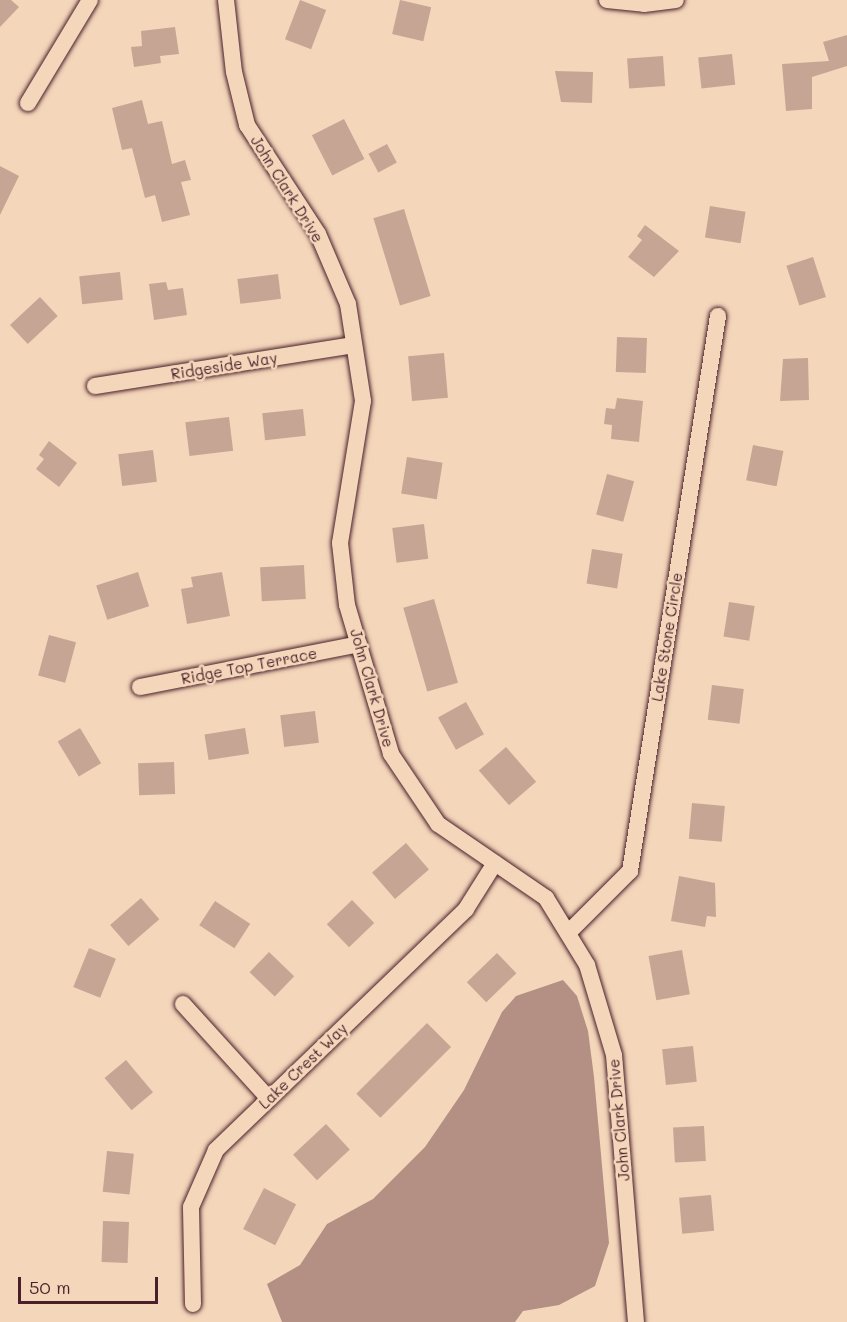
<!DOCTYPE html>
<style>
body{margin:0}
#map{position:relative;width:847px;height:1322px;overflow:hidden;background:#f4d6ba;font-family:Mali,sans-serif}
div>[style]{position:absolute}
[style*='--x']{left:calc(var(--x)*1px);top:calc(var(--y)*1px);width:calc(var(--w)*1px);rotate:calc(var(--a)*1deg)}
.water>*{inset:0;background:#b39083}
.building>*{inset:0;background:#c7a594;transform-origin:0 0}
.roads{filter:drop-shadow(0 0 2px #4a1f2b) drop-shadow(0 0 2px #4a1f2b)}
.minor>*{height:16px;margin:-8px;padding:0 8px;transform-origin:8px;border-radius:8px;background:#f4d6ba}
span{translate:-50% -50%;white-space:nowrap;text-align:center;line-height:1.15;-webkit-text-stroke:5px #f4d6ba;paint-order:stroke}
.street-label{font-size:15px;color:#4a1f2b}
.scale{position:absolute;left:18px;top:1277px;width:140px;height:27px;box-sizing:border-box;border:3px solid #4a1f2b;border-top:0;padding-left:8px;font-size:18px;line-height:21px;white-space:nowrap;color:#4a1f2b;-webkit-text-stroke:4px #f4d6ba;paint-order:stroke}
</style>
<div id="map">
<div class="water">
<i style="clip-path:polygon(563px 980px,577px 996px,588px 1031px,594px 1077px,609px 1243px,595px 1286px,559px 1305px,523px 1311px,515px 1322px,282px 1322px,267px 1284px,300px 1265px,327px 1224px,373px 1199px,425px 1147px,464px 1090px,502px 1012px,516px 996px)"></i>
</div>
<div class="building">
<i style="clip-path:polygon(0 0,11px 0,19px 7px,0 27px)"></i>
<i style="left:300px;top:0;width:28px;height:42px;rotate:21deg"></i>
<i style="left:400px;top:0;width:32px;height:35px;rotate:13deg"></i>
<i style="clip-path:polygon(175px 27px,179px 54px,160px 56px,161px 63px,134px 67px,131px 47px,142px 46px,141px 31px)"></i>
<i style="clip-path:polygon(847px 35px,847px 66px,812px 77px,812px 109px,786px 111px,782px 64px,829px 61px,823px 42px)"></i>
<i style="left:732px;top:54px;width:31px;height:34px;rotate:84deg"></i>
<i style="left:663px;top:56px;width:30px;height:36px;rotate:86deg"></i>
<i style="clip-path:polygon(555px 71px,593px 72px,592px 103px,561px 102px)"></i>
<i style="clip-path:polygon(142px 100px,148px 124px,162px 121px,172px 164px,185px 160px,191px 180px,181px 182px,190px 215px,162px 222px,155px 195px,145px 198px,132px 148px,122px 150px,112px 108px)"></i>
<i style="left:344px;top:119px;width:45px;height:36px;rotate:63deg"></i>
<i style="left:387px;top:144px;width:21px;height:21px;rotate:62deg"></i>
<i style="clip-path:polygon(0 166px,19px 176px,0 215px)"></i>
<i style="left:710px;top:206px;width:36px;height:32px;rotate:9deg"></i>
<i style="left:404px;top:209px;width:91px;height:32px;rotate:73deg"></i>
<i style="clip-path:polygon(645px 225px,679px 251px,654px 277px,628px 257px,642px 240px,637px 236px)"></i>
<i style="left:813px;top:257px;width:42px;height:28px;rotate:72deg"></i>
<i style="left:120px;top:272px;width:28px;height:41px;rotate:84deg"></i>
<i style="left:278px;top:274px;width:25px;height:41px;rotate:83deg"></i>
<i style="clip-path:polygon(166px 282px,168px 290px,183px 288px,187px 315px,154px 320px,149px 284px)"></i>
<i style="left:40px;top:297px;width:26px;height:41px;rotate:47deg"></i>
<i style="left:617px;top:337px;width:30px;height:35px;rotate:2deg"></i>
<i style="left:444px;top:353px;width:45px;height:36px;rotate:85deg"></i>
<i style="clip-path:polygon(808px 358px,809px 400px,780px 401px,783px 359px)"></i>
<i style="clip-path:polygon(617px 398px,643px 401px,639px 442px,611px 439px,612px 425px,604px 424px,606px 408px,615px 409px)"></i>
<i style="left:303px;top:409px;width:27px;height:41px;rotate:84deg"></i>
<i style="left:229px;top:417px;width:34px;height:44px;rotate:83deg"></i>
<i style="clip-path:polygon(49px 441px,77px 463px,59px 487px,36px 469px,44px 459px,39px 455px)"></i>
<i style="left:753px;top:445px;width:31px;height:36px;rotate:11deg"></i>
<i style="left:153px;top:450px;width:32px;height:35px;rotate:83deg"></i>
<i style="left:407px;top:457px;width:36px;height:37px;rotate:9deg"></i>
<i style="left:607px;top:474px;width:28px;height:42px;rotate:15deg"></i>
<i style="left:424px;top:524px;width:35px;height:32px;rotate:83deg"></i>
<i style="left:592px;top:549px;width:31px;height:35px;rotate:9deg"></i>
<i style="left:304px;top:565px;width:34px;height:44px;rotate:87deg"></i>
<i style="left:138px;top:572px;width:36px;height:44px;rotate:72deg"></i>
<i style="clip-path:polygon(222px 572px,230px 616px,187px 624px,181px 589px,193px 587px,191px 577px)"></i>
<i style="left:434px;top:599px;width:87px;height:32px;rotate:74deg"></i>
<i style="left:729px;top:602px;width:26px;height:35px;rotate:9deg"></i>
<i style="left:49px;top:635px;width:28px;height:42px;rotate:15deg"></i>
<i style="left:712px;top:685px;width:32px;height:35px;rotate:7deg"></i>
<i style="left:466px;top:702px;width:37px;height:32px;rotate:61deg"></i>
<i style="left:315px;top:711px;width:32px;height:35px;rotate:83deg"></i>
<i style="left:80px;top:728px;width:41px;height:26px;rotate:59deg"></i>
<i style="left:245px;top:728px;width:26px;height:41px;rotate:81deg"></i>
<i style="left:506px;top:747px;width:46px;height:36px;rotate:49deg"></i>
<i style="left:174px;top:762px;width:32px;height:36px;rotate:88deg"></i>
<i style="left:692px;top:803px;width:33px;height:36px;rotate:5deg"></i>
<i style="left:406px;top:843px;width:35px;height:45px;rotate:49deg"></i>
<i style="clip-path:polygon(679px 876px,715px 883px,716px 917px,707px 916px,705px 927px,671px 921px)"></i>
<i style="left:141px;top:898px;width:28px;height:41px;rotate:49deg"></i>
<i style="left:352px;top:900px;width:32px;height:35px;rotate:46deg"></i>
<i style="left:215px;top:901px;width:42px;height:29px;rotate:33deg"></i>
<i style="left:89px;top:948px;width:29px;height:42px;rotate:22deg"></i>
<i style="left:682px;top:950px;width:45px;height:34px;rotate:80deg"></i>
<i style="left:269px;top:952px;width:35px;height:28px;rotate:44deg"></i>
<i style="left:497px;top:953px;width:28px;height:42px;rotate:46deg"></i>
<i style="left:427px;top:1023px;width:34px;height:100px;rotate:45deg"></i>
<i style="left:693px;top:1046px;width:36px;height:31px;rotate:84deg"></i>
<i style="left:126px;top:1060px;width:42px;height:28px;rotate:50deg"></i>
<i style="left:326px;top:1124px;width:35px;height:45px;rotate:47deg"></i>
<i style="left:704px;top:1126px;width:35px;height:31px;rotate:87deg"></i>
<i style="left:107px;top:1151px;width:27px;height:41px;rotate:6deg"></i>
<i style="left:264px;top:1188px;width:36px;height:46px;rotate:27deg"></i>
<i style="left:711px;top:1195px;width:36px;height:32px;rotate:85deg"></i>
<i style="left:103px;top:1221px;width:26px;height:41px;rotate:2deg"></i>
</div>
<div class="roads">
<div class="minor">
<i style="--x:226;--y:0;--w:72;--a:83.7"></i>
<i style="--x:234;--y:72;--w:55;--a:76.2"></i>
<i style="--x:247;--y:125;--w:130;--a:56.9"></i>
<i style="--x:318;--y:234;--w:76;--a:66.8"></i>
<i style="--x:348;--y:304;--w:98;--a:81.2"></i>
<i style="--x:363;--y:401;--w:144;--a:99.2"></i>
<i style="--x:340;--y:543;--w:62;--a:83.6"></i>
<i style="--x:347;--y:605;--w:155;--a:73.5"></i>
<i style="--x:391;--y:754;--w:84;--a:56.1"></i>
<i style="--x:438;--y:824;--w:131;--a:34.4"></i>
<i style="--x:546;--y:898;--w:79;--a:58.5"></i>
<i style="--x:587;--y:965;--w:94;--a:73.3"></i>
<i style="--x:614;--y:1055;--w:268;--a:85.3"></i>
<i style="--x:607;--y:0;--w:37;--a:6"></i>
<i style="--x:644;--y:4;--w:32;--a:-7"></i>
<i style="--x:28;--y:103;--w:120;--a:-59"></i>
<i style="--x:95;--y:386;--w:262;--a:-9"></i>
<i style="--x:140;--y:687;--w:223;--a:-11.1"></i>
<i style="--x:568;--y:933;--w:88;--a:-45"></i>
<i style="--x:630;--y:871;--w:562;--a:-80.99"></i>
<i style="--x:183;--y:1004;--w:128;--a:47.8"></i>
<i style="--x:193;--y:1304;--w:97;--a:-91.2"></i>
<i style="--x:191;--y:1207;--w:62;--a:-66.3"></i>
<i style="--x:216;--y:1150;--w:347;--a:-43.9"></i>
<i style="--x:466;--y:909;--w:54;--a:-57.8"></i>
</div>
</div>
<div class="street-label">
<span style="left:287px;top:189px;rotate:58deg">John Clark Drive</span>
<span style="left:224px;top:366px;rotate:-9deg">Ridgeside Way</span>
<span style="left:667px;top:637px;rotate:-81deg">Lake Stone Circle</span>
<span style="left:249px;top:666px;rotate:-11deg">Ridge Top Terrace</span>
<span style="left:372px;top:688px;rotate:74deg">John Clark Drive</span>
<span style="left:303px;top:1066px;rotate:-44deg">Lake Crest Way</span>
<span style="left:619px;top:1120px;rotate:-95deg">John Clark Drive</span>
</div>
<div class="scale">50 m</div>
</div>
